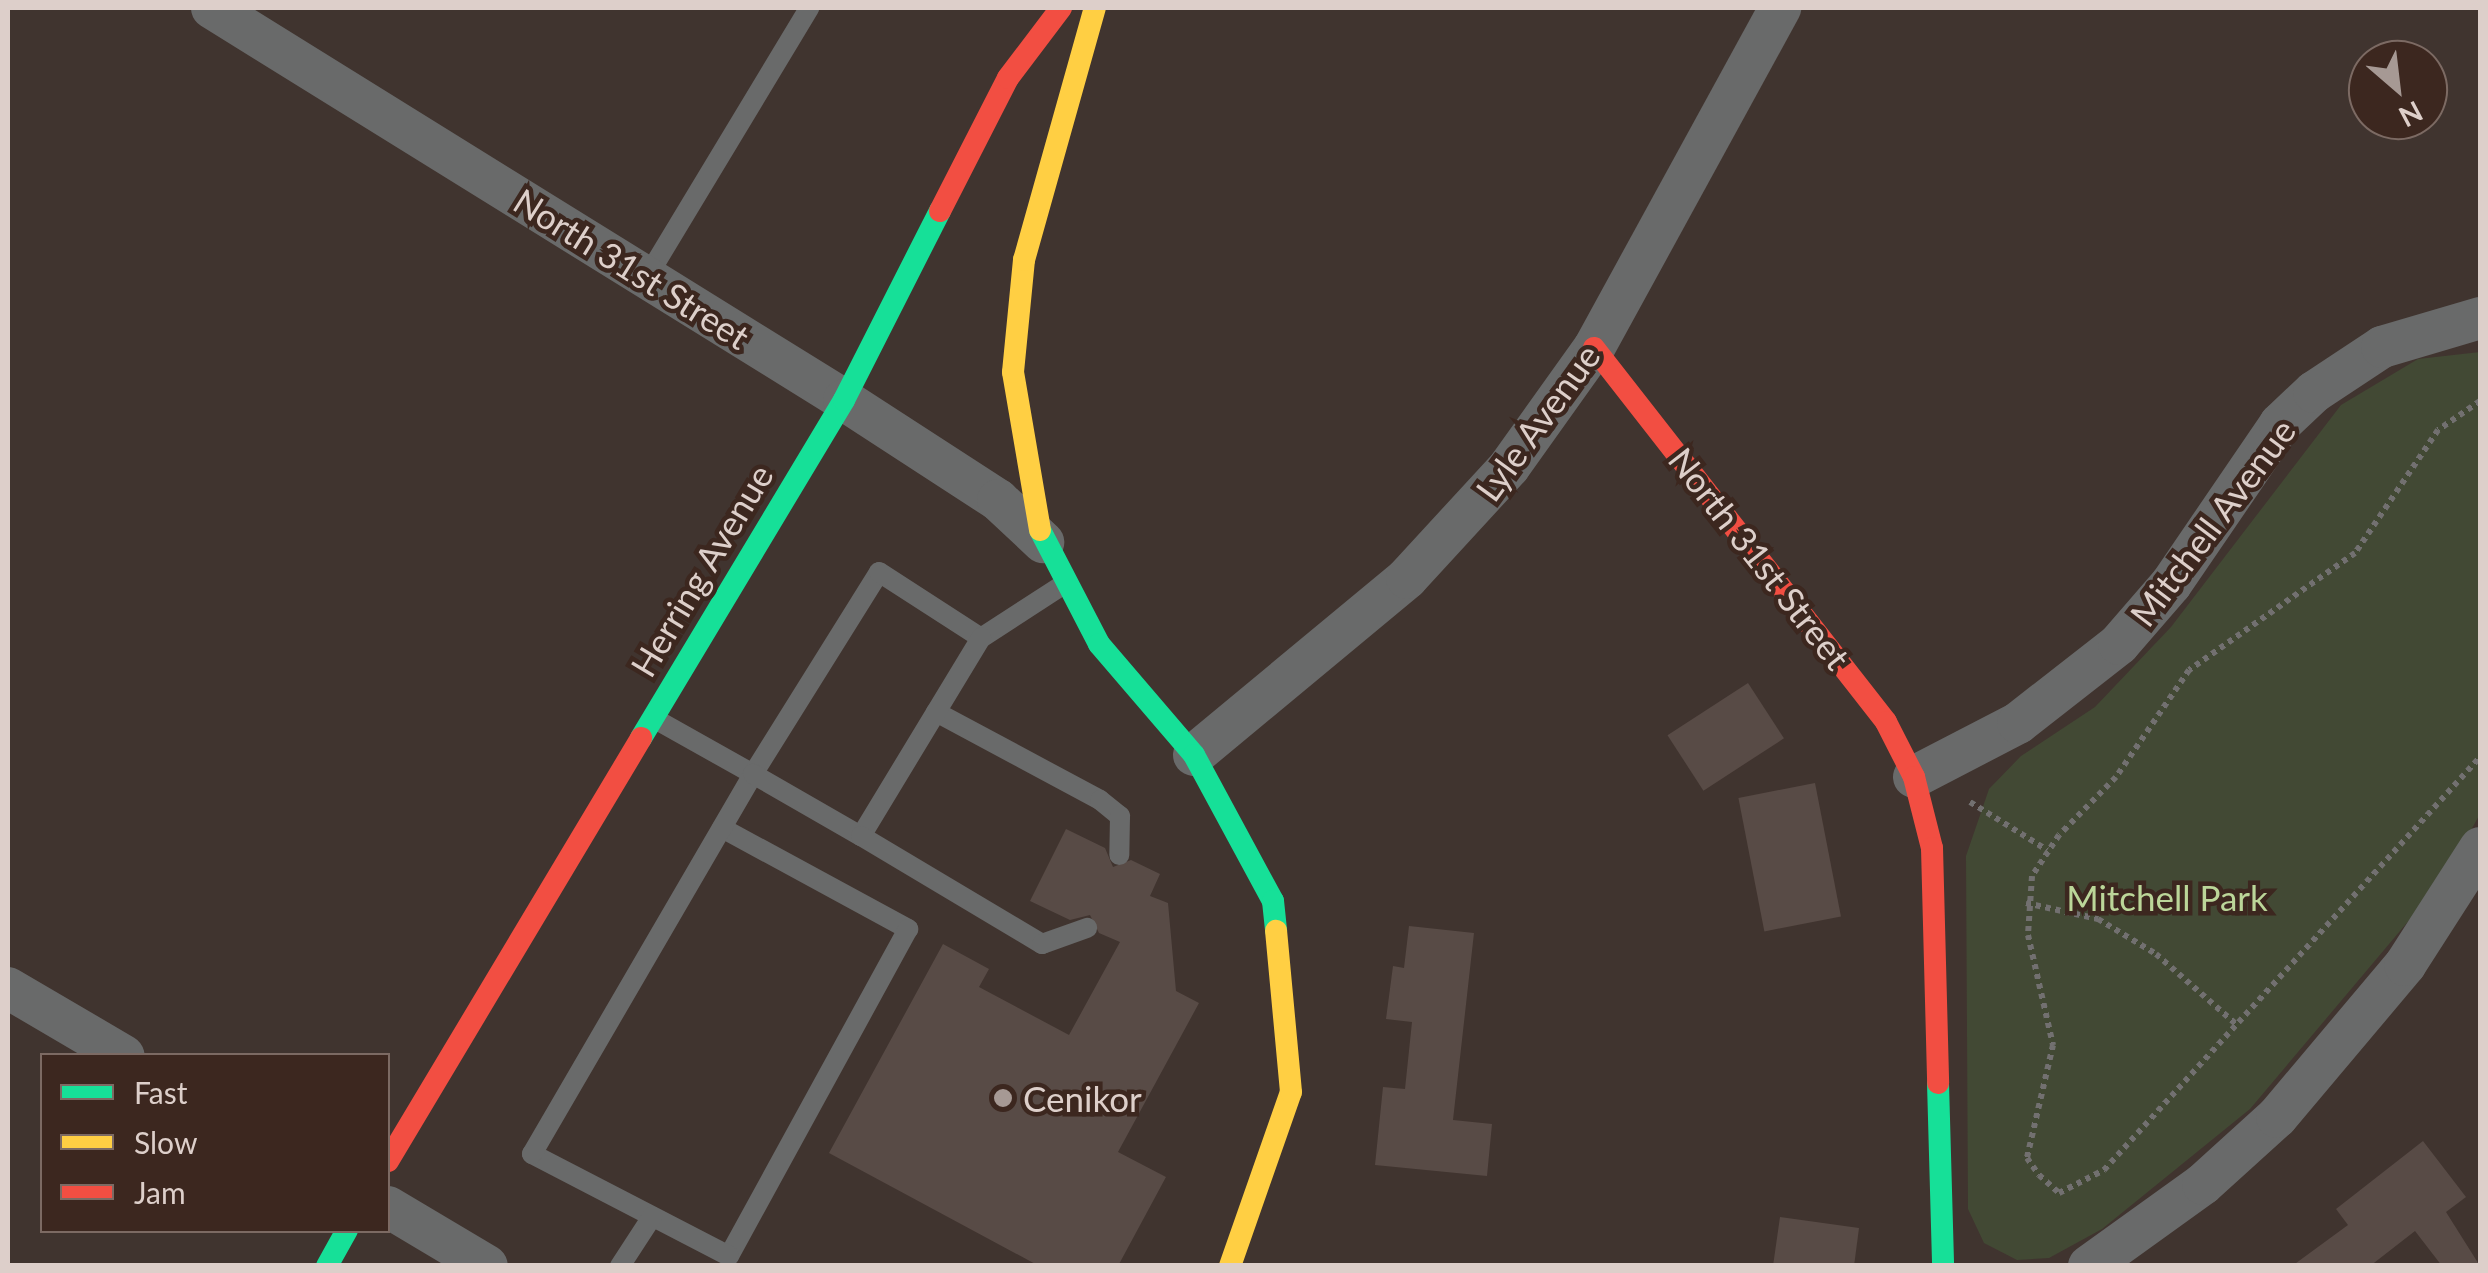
<!DOCTYPE html>
<style>
body{margin:0}
#map{position:relative;width:2488px;height:1273px;overflow:hidden;background:#40342f;font-family:Lato,sans-serif}
div>[style]{position:absolute}
[style*='--x']{left:calc(var(--x)*1px);top:calc(var(--y)*1px);width:calc(var(--w)*1px);rotate:calc(var(--a)*1deg)}
.green>*{inset:0;background:#424934}
.building>*{inset:0;background:#584b46;transform-origin:0 0}
.path>*{height:6px;margin-top:-3px;transform-origin:0;background:repeating-linear-gradient(90deg,#727070 0 5px,transparent 0 10px)}
.lane>*{height:20px;margin:-10px;padding:0 10px;transform-origin:10px;border-radius:10px;background:#696a6a}
.street>*{height:42px;margin:-21px;padding:0 21px;transform-origin:21px;border-radius:21px;background:#696a6a}
.fast>*{height:22px;margin:-11px;padding:0 11px;transform-origin:11px;border-radius:11px;background:#16e098}
.slow>*{height:22px;margin:-11px;padding:0 11px;transform-origin:11px;border-radius:11px;background:#ffcf43}
.jam>*{height:22px;margin:-11px;padding:0 11px;transform-origin:11px;border-radius:11px;background:#f24e42}
.dots>*{width:28px;height:28px;translate:-50% -50%;box-sizing:border-box;border:5px solid #3c271f;border-radius:50%}
span{translate:-50% -50%;white-space:nowrap;text-align:center;line-height:1.15;-webkit-text-stroke:9px #3c271f;paint-order:stroke}
.street-label{font-size:35px;color:#ddcfca}
.park-label{font-size:35px;color:#bbd699}
.poi-label{font-size:35px;color:#ddcfca}
.left{translate:0 -50%;text-align:left}
.frame{position:absolute;inset:0;border:10px solid #ddcfca;pointer-events:none}
.legend{position:absolute;left:40px;top:1053px;width:350px;height:180px;box-sizing:border-box;background:#3c271f;border:2px solid #7c6a63;margin:0;padding:12px 18px;list-style:none;font-size:30px;color:#ddcfca}
.legend li{display:flex;align-items:center;gap:20px;height:50px}
.legend b{width:50px;border:2px solid #7c6a63}
.north{position:absolute;left:2348px;top:40px;width:100px;height:100px;box-sizing:border-box;background:#3c271f;border:2px solid #7c6a63;border-radius:50%;rotate:152deg;font-size:28px;font-weight:700;line-height:40px;text-align:center;color:#ddcfca}
.north::after{content:'';display:block;margin:auto;width:35px;height:45px;background:#a69994;clip-path:polygon(50% 0,100% 100%,50% 72%,0 100%)}
</style>
<div id="map">
<div class="green">
<i style="clip-path:polygon(2480px 352px,2480px 814px,2443px 880px,2250px 1109px,2102px 1229px,2049px 1258px,2017px 1260px,1984px 1243px,1968px 1209px,1966px 856px,1989px 789px,2021px 756px,2095px 707px,2171px 627px,2341px 405px,2418px 359px)"></i>
</div>
<div class="building">
<i style="left:1748px;top:683px;width:66px;height:96px;rotate:57deg"></i>
<i style="left:1815px;top:783px;width:136px;height:78px;rotate:79deg"></i>
<i style="clip-path:polygon(1066px 829px,1105px 848px,1113px 867px,1131px 860px,1160px 874px,1150px 896px,1168px 903px,1176px 991px,1199px 1003px,1118px 1152px,1166px 1177px,1118px 1266px,1039px 1266px,829px 1153px,943px 944px,989px 969px,979px 987px,1069px 1035px,1120px 942px,1099px 933px,1090px 915px,1070px 920px,1030px 901px)"></i>
<i style="clip-path:polygon(1409px 926px,1474px 933px,1453px 1120px,1492px 1124px,1487px 1176px,1375px 1165px,1383px 1087px,1405px 1089px,1412px 1022px,1386px 1019px,1393px 966px,1404px 968px)"></i>
<i style="clip-path:polygon(2423px 1141px,2466px 1197px,2446px 1212px,2480px 1266px,2442px 1266px,2415px 1231px,2370px 1266px,2292px 1266px,2348px 1225px,2336px 1209px)"></i>
<i style="clip-path:polygon(1780px 1217px,1859px 1228px,1854px 1266px,1773px 1266px)"></i>
</div>
<div class="path">
<i style="--x:2480;--y:401;--w:51;--a:145.4"></i>
<i style="--x:2438;--y:430;--w:148;--a:124"></i>
<i style="--x:2355;--y:553;--w:203;--a:144.8"></i>
<i style="--x:2189;--y:670;--w:130;--a:124.3"></i>
<i style="--x:2116;--y:777;--w:81;--a:134.5"></i>
<i style="--x:2059;--y:835;--w:49;--a:123.4"></i>
<i style="--x:2032;--y:876;--w:59;--a:93.9"></i>
<i style="--x:2028;--y:935;--w:113;--a:77.2"></i>
<i style="--x:2053;--y:1045;--w:116;--a:103"></i>
<i style="--x:2027;--y:1158;--w:21;--a:55"></i>
<i style="--x:2039;--y:1175;--w:27;--a:42"></i>
<i style="--x:2059;--y:1193;--w:51;--a:-27.1"></i>
<i style="--x:2104;--y:1170;--w:559;--a:-47.68"></i>
<i style="--x:1970;--y:802;--w:91;--a:31.9"></i>
<i style="--x:2026;--y:903;--w:74;--a:12.5"></i>
<i style="--x:2098;--y:919;--w:68;--a:31.1"></i>
<i style="--x:2156;--y:954;--w:108;--a:41.2"></i>
</div>
<div class="lane">
<i style="--x:647;--y:277;--w:314;--a:-58.9"></i>
<i style="--x:936;--y:712;--w:186;--a:28.2"></i>
<i style="--x:1100;--y:800;--w:26;--a:39"></i>
<i style="--x:1120;--y:816;--w:39;--a:91"></i>
<i style="--x:655;--y:719;--w:112;--a:29.3"></i>
<i style="--x:753;--y:774;--w:238;--a:-58"></i>
<i style="--x:879;--y:572;--w:121;--a:32.9"></i>
<i style="--x:981;--y:638;--w:99;--a:-33"></i>
<i style="--x:722;--y:828;--w:212;--a:28.5"></i>
<i style="--x:908;--y:929;--w:373;--a:118.7"></i>
<i style="--x:729;--y:1256;--w:222;--a:-152.6"></i>
<i style="--x:532;--y:1154;--w:440;--a:-59.8"></i>
<i style="--x:753;--y:774;--w:125;--a:29.9"></i>
<i style="--x:861;--y:836;--w:232;--a:-58.8"></i>
<i style="--x:861;--y:836;--w:211;--a:30.8"></i>
<i style="--x:1042;--y:944;--w:48;--a:-19.6"></i>
<i style="--x:620;--y:1266;--w:59;--a:-56.9"></i>
</div>
<div class="street">
<i style="--x:212;--y:8;--w:744;--a:31.81"></i>
<i style="--x:844;--y:400;--w:184;--a:33"></i>
<i style="--x:998;--y:500;--w:62;--a:43"></i>
<i style="--x:1194;--y:755;--w:277;--a:-39.7"></i>
<i style="--x:1407;--y:578;--w:151;--a:-47.4"></i>
<i style="--x:1509;--y:467;--w:146;--a:-54.5"></i>
<i style="--x:1594;--y:348;--w:388;--a:-61.3"></i>
<i style="--x:1914;--y:777;--w:117;--a:-27.4"></i>
<i style="--x:2018;--y:723;--w:128;--a:-38"></i>
<i style="--x:2119;--y:644;--w:79;--a:-49.1"></i>
<i style="--x:2171;--y:584;--w:194;--a:-55.7"></i>
<i style="--x:2280;--y:424;--w:47;--a:-43.3"></i>
<i style="--x:2314;--y:392;--w:82;--a:-33.5"></i>
<i style="--x:2382;--y:347;--w:102;--a:-16.5"></i>
<i style="--x:8;--y:988;--w:134;--a:30.4"></i>
<i style="--x:388;--y:1207;--w:115;--a:30.8"></i>
<i style="--x:2089;--y:1266;--w:140;--a:-35.7"></i>
<i style="--x:2203;--y:1184;--w:100;--a:-42.2"></i>
<i style="--x:2277;--y:1117;--w:199;--a:-49.9"></i>
<i style="--x:2405;--y:965;--w:139;--a:-57.3"></i>
</div>
<div class="fast">
<i style="--x:1040;--y:530;--w:128;--a:62.6"></i>
<i style="--x:1099;--y:644;--w:146;--a:49.4"></i>
<i style="--x:1194;--y:755;--w:166;--a:61.6"></i>
<i style="--x:1273;--y:901;--w:30;--a:84"></i>
<i style="--x:641;--y:738;--w:394;--a:-59"></i>
<i style="--x:844;--y:400;--w:212;--a:-63.1"></i>
<i style="--x:1938;--y:1083;--w:183;--a:88.4"></i>
<i style="--x:327;--y:1266;--w:41;--a:-60.9"></i>
</div>
<div class="slow">
<i style="--x:1040;--y:530;--w:160;--a:-99.7"></i>
<i style="--x:1013;--y:372;--w:113;--a:-84.4"></i>
<i style="--x:1024;--y:260;--w:262;--a:-74.3"></i>
<i style="--x:1230;--y:1266;--w:184;--a:-70.7"></i>
<i style="--x:1291;--y:1092;--w:162;--a:-95.3"></i>
</div>
<div class="jam">
<i style="--x:940;--y:211;--w:149;--a:-62.9"></i>
<i style="--x:1008;--y:78;--w:88;--a:-52.9"></i>
<i style="--x:1594;--y:348;--w:474;--a:52"></i>
<i style="--x:1886;--y:722;--w:62;--a:63"></i>
<i style="--x:1914;--y:777;--w:73;--a:75.8"></i>
<i style="--x:1932;--y:848;--w:235;--a:88.5"></i>
<i style="--x:388;--y:1161;--w:493;--a:-59.1"></i>
</div>
<div class="dots">
<i style="left:1003px;top:1098px;background:#a69994"></i>
</div>
<div class="street-label">
<span style="left:632px;top:268px;rotate:32deg">North 31st Street</span>
<span style="left:1537px;top:422px;rotate:-54deg">Lyle Avenue</span>
<span style="left:2212px;top:522px;rotate:-53deg">Mitchell Avenue</span>
<span style="left:1760px;top:558px;rotate:52deg">North 31st Street</span>
<span style="left:701px;top:570px;rotate:-59deg">Herring Avenue</span>
</div>
<div class="park-label">
<span style="left:2167px;top:897px">Mitchell Park</span>
</div>
<div class="poi-label">
<span class="left" style="left:1023px;top:1098px">Cenikor</span>
</div>
<div class="frame"></div>
<ul class="legend">
<li><b style="height:12px;background:#16e098"></b>Fast</li>
<li><b style="height:12px;background:#ffcf43"></b>Slow</li>
<li><b style="height:12px;background:#f24e42"></b>Jam</li>
</ul>
<div class="north">N</div>
</div>
